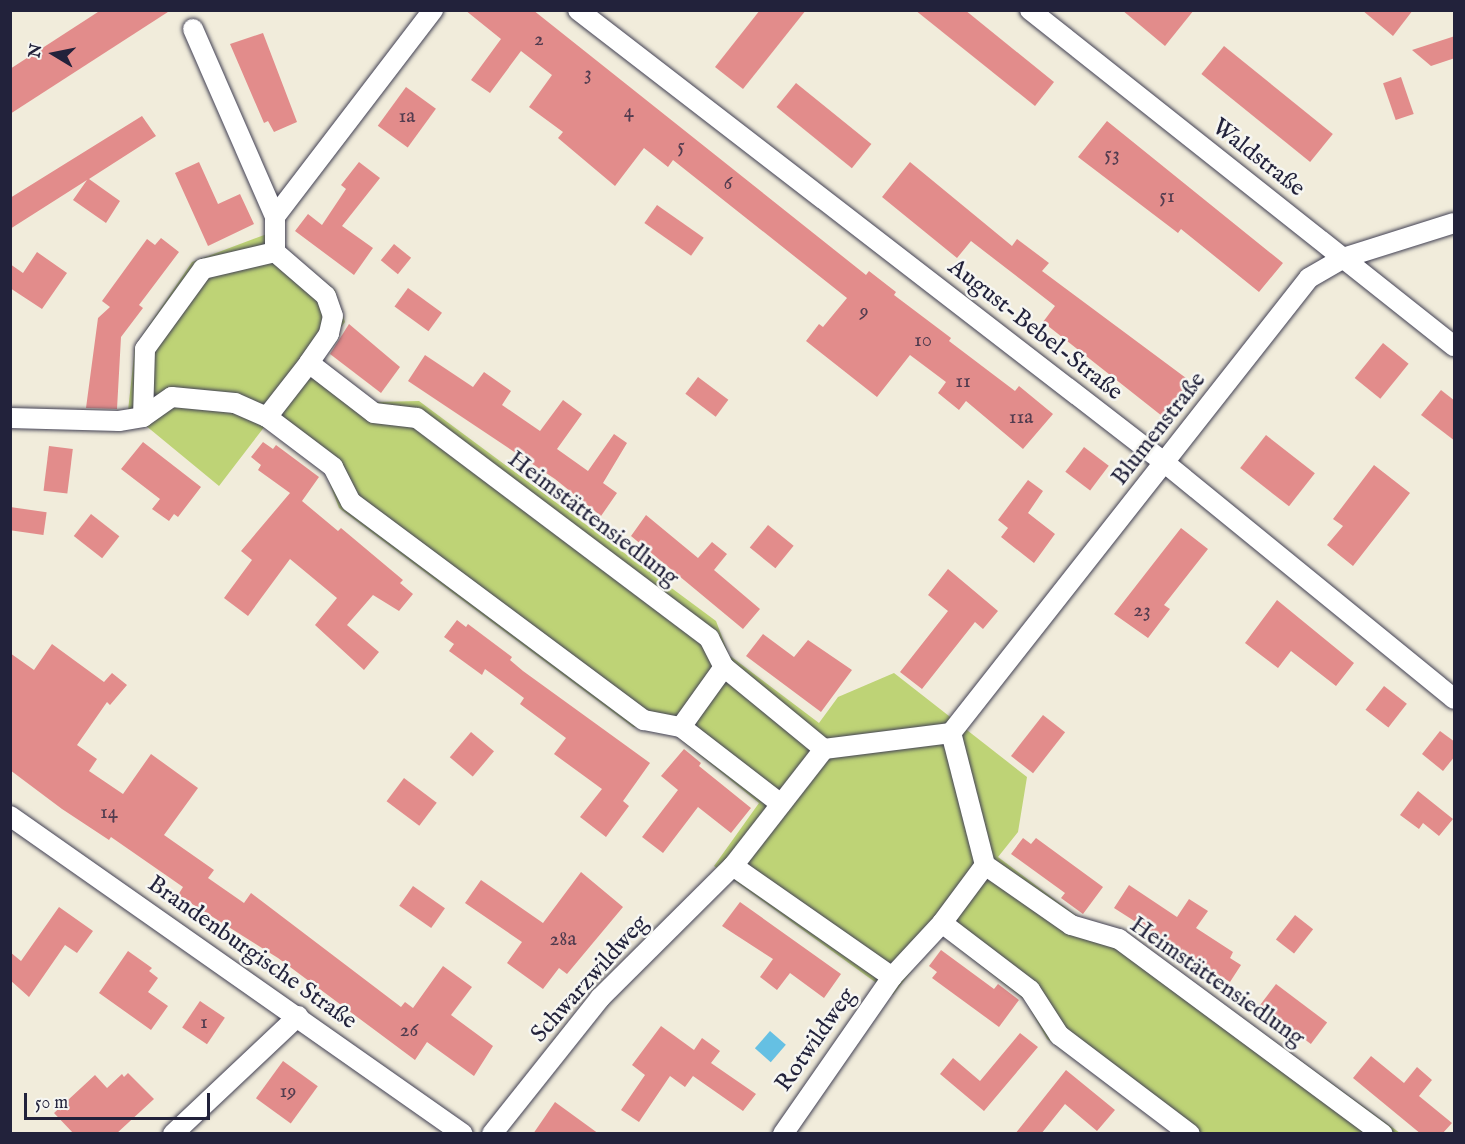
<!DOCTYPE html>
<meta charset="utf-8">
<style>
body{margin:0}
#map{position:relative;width:1465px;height:1144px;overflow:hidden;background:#f1ecdb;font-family:"IM FELL English",serif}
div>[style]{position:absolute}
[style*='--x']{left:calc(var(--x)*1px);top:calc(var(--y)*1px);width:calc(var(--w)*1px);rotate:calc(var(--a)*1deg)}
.green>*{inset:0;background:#bed376}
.water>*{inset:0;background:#65c0e3;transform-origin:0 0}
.building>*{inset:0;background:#e28c8b;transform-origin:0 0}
.roads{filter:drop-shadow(0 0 2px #414053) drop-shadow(0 0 2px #414053)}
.minor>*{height:20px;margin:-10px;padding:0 10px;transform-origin:10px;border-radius:10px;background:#fff}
span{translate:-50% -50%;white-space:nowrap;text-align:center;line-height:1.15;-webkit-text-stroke:5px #f6f6f2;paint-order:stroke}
.number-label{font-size:21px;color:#523c4f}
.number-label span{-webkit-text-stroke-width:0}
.street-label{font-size:24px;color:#22223b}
.frame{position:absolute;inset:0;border:12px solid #22223b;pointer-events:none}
.north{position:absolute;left:24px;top:24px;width:60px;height:60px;-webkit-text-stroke:4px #f6f6f2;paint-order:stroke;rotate:280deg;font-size:16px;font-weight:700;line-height:24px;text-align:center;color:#22223b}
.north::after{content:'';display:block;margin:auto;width:21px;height:27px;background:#22223b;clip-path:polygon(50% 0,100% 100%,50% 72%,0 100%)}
.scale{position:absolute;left:24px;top:1093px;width:186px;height:27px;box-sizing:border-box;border:3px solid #22223b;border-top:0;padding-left:8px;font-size:18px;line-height:21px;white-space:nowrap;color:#22223b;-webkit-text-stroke:4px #f6f6f2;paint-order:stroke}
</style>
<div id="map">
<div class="green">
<i style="clip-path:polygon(267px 234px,335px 290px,345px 322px,318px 358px,375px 402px,419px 401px,716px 621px,729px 655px,819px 723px,838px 697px,894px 673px,1027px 777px,1018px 832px,998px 857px,1085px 922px,1126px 933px,1400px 1133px,1175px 1133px,1047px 1039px,1025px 1000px,940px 934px,893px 995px,714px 866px,759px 803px,671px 732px,633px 727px,339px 508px,324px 469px,265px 426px,219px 486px,128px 411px,135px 346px,192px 262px)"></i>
</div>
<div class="water">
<i style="left:770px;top:1031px;width:21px;height:23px;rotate:41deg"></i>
</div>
<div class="building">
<i style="clip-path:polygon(101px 10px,171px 10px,10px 114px,10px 69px)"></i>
<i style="clip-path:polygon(465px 10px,533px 10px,866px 275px,869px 271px,896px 292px,894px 295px,951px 338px,949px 341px,1015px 391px,1019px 386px,1053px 414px,1023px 449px,966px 401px,959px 410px,938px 393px,946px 382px,910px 355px,877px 397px,806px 341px,819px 324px,823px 327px,847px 298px,673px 160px,668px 167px,644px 148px,615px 186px,558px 138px,563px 132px,529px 107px,552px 75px,521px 51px,490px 93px,471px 80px,501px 39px)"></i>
<i style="clip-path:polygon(760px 10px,806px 10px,743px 89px,715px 67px)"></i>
<i style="clip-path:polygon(915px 10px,965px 10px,1054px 82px,1035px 106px)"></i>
<i style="clip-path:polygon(1122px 10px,1194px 10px,1165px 46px)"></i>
<i style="clip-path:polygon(1362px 10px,1413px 10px,1393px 36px)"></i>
<i style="clip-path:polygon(263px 33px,297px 122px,274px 132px,268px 121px,264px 123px,230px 44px)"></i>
<i style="clip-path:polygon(1455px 36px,1455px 58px,1431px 66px,1412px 50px)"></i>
<i style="left:1224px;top:46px;width:140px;height:36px;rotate:39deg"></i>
<i style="left:1401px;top:77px;width:39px;height:19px;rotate:71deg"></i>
<i style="left:796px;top:83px;width:97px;height:31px;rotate:39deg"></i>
<i style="left:406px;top:87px;width:37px;height:48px;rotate:36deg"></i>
<i style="clip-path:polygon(142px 116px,156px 136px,89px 179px,120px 201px,106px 223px,73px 200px,87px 180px,10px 229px,10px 198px)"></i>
<i style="clip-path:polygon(1107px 121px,1283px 263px,1259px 292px,1181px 229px,1178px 233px,1078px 157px)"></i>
<i style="clip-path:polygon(199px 162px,218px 204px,240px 194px,254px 224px,208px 246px,175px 173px)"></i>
<i style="clip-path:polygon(359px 162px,380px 178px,342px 226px,373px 248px,354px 275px,295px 231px,308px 214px,322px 225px,346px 189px,341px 185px)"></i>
<i style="clip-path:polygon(910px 162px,1012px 246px,1017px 239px,1049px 263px,1042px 271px,1190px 381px,1162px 416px,1043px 322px,1055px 306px,971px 241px,957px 258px,882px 197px)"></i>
<i style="left:657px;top:205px;width:57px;height:22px;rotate:35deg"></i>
<i style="clip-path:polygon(161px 238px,179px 252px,139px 305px,143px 308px,121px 337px,117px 409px,86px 408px,98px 318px,110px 307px,102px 301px,147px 239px,155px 245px)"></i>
<i style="left:394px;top:244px;width:22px;height:21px;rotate:39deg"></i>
<i style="clip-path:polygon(37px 252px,67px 273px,42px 309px,10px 288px,10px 264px,23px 273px)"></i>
<i style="left:408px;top:288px;width:42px;height:23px;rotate:36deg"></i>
<i style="clip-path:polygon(349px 324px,400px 367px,381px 393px,330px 354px)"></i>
<i style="left:1383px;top:343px;width:33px;height:45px;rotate:39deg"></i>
<i style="clip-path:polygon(425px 355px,473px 387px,484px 372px,511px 391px,502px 405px,540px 431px,563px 400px,582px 414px,557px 449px,588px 471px,614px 434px,627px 443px,603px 483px,617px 493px,601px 516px,555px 479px,408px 381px)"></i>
<i style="left:698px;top:377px;width:38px;height:21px;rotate:37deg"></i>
<i style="clip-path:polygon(1441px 390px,1455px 401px,1455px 441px,1421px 415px)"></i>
<i style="left:1266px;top:435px;width:62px;height:42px;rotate:38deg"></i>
<i style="clip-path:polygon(143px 442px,201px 487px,178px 517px,174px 514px,169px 521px,152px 509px,160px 499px,121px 469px)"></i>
<i style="clip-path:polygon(263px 442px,273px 449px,276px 445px,319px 477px,302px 501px,338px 531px,341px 528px,403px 580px,400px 583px,413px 594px,399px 611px,373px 595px,347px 625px,379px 652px,364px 670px,315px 625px,337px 598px,290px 559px,248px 616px,224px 598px,252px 560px,241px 551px,290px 493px,258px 470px,261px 465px,251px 457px)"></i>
<i style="left:49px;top:446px;width:24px;height:45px;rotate:7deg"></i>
<i style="left:1084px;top:447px;width:31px;height:31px;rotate:37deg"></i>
<i style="clip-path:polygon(1374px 465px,1410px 493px,1353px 566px,1327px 545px,1343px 526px,1333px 519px)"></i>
<i style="clip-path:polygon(1028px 480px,1043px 491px,1028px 513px,1055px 534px,1034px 563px,1001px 537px,1008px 528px,998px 520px)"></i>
<i style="left:10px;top:507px;width:37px;height:23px;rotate:8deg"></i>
<i style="left:91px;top:514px;width:36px;height:28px;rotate:38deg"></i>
<i style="clip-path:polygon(646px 515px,698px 558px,712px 542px,727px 554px,714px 570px,760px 609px,743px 629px,631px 536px)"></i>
<i style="left:768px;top:525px;width:33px;height:29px;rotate:39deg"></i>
<i style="clip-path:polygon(1181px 528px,1208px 549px,1164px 605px,1170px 609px,1148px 638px,1114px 614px)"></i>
<i style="clip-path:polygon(948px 569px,998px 611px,983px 629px,975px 622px,922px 689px,900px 672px,948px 611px,928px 595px)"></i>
<i style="clip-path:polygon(1277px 600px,1354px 663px,1336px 686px,1291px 651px,1278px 668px,1245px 643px)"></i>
<i style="clip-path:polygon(457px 620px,466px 627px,468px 624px,512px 657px,510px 660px,523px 671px,650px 763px,623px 801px,629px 806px,606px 837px,580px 817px,602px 789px,554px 754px,566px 738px,520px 704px,524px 698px,485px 669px,482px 675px,449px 651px,454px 644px,444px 637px)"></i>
<i style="clip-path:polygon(763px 634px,794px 657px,808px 640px,852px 670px,821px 712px,746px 656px)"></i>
<i style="clip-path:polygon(52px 644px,104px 682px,112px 673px,127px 685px,110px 705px,107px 702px,77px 745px,97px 759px,89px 771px,123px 794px,151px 754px,198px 788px,164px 835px,214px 870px,208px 878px,244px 903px,251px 893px,401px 1007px,405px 1002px,413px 1008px,443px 966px,472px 987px,451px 1015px,493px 1046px,474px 1076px,427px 1042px,415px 1060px,278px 958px,178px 895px,183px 887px,111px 837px,109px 840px,62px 809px,10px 770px,10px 653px,34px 670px)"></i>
<i style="left:1384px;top:686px;width:29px;height:30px;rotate:38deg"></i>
<i style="left:1043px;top:715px;width:28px;height:52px;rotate:38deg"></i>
<i style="clip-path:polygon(1440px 731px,1455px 742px,1455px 756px,1443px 771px,1422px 754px)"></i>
<i style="left:471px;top:732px;width:30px;height:33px;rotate:40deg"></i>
<i style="clip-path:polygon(684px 749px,701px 763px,699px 766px,751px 808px,731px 833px,698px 807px,663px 853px,642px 837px,678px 790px,661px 776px)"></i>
<i style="left:404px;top:778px;width:41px;height:29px;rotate:37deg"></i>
<i style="clip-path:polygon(1418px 791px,1453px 819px,1439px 836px,1423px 823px,1419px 829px,1400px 815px)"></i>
<i style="clip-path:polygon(1023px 838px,1031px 844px,1036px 838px,1103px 887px,1083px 914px,1061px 898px,1065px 893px,1011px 854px)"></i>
<i style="clip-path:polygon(581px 872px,623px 907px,567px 974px,559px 968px,543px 989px,507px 963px,522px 942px,465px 903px,481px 880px,543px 923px)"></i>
<i style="clip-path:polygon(1129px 885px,1177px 917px,1189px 899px,1208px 911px,1196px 928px,1233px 952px,1230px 958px,1241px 965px,1230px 982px,1114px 908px)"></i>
<i style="left:413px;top:886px;width:39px;height:24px;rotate:35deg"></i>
<i style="clip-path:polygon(740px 902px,841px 974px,824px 998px,790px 973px,777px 990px,760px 977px,773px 959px,722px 926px)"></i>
<i style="clip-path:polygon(59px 907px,93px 931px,77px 953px,65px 945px,29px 997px,10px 980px,10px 952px,21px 961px)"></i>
<i style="left:1295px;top:915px;width:23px;height:31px;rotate:38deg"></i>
<i style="clip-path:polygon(941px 950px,994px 989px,998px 984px,1019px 1000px,999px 1027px,932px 978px,937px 972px,929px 966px)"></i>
<i style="clip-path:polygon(128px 951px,152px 968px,149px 971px,158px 978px,148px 992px,168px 1006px,151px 1030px,99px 993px)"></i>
<i style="left:1276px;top:984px;width:64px;height:27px;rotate:37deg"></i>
<i style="left:200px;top:1001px;width:30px;height:32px;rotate:34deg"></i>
<i style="clip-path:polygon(661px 1026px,694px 1050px,702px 1038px,720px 1051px,711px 1063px,756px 1094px,743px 1111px,693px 1076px,685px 1087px,670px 1076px,639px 1122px,621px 1110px,645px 1075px,632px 1065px)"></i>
<i style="clip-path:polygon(1020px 1033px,1038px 1047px,984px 1111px,940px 1074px,953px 1058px,980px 1081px)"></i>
<i style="clip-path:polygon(1371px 1056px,1404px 1083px,1417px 1067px,1432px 1080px,1419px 1096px,1452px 1123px,1442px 1134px,1421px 1134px,1353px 1078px)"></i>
<i style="left:283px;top:1061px;width:43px;height:46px;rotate:36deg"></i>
<i style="clip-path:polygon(1066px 1070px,1115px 1110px,1097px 1131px,1065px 1104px,1041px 1134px,1015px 1134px)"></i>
<i style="clip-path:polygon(128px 1073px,154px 1099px,116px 1134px,74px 1134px,54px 1113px,95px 1075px,107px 1088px,122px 1074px,124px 1077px)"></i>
<i style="clip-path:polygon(555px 1102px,599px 1134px,533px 1134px)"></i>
</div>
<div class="roads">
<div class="minor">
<i style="--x:433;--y:10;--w:260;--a:127.4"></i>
<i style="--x:275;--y:217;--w:35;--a:90"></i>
<i style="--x:275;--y:252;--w:67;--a:40.8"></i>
<i style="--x:326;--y:296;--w:21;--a:71"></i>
<i style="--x:333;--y:316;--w:18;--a:103"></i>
<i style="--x:329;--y:334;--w:35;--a:125"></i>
<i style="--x:309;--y:363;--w:82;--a:37.6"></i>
<i style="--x:374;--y:413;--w:43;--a:6.6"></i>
<i style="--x:417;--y:418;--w:366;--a:37"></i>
<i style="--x:709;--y:638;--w:33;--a:63"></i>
<i style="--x:724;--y:667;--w:129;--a:39.4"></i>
<i style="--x:578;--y:10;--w:741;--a:37.66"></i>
<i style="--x:1165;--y:463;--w:373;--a:39.2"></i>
<i style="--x:1030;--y:10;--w:541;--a:38.4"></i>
<i style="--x:193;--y:29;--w:205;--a:66.4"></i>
<i style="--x:143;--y:417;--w:68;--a:-88.3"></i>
<i style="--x:145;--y:349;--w:99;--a:-54.1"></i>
<i style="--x:203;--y:269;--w:74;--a:-13.3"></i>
<i style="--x:267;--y:417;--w:68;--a:-52.1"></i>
<i style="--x:10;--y:418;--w:109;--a:1.6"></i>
<i style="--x:119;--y:421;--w:24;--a:-9"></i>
<i style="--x:143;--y:417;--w:35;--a:-35"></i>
<i style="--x:172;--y:397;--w:63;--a:5.4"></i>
<i style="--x:235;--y:403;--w:35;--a:24"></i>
<i style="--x:267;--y:417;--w:83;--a:37.1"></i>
<i style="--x:333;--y:467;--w:39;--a:63"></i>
<i style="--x:351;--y:502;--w:365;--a:36.7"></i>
<i style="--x:644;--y:720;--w:38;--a:11"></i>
<i style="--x:681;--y:727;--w:126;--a:37.6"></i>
<i style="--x:681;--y:727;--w:74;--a:-54.4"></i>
<i style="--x:951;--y:733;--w:579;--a:-51.8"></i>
<i style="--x:1309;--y:278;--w:39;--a:-30"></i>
<i style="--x:1343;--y:258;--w:116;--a:-17.5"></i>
<i style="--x:10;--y:816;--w:553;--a:35.07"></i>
<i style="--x:985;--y:865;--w:105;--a:34.9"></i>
<i style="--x:1071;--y:925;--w:50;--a:16.3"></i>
<i style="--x:1119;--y:939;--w:328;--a:36.5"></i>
<i style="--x:733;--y:866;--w:194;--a:34.9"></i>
<i style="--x:942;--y:923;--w:111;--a:37.3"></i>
<i style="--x:1030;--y:990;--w:54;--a:57.2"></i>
<i style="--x:1059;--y:1035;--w:164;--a:37.1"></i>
<i style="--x:173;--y:1134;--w:172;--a:-43.3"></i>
<i style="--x:492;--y:1134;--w:174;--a:-51.5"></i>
<i style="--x:600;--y:998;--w:187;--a:-44.8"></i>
<i style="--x:733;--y:866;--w:148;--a:-52.1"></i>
<i style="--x:824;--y:749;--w:128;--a:-7.2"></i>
<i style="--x:783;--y:1134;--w:191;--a:-55.2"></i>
<i style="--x:892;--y:977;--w:74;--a:-47.2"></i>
<i style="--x:942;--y:923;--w:72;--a:-53.4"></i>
<i style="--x:985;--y:865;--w:136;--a:-104.4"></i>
</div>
</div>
<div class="number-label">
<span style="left:539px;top:40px">2</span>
<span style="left:588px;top:74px">3</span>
<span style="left:629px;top:112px">4</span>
<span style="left:407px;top:117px">1a</span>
<span style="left:681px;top:147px">5</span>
<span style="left:1112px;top:155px">53</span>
<span style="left:728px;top:184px">6</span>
<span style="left:1167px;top:197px">51</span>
<span style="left:864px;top:312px">9</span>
<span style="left:923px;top:341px">10</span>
<span style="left:963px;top:382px">11</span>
<span style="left:1021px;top:418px">11a</span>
<span style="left:1142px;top:611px">23</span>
<span style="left:109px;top:813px">14</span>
<span style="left:563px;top:940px">28a</span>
<span style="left:204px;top:1023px">1</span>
<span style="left:409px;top:1031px">26</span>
<span style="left:288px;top:1092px">19</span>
</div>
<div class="street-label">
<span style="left:1258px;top:158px;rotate:38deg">Waldstraße</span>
<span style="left:1035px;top:330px;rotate:38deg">August-Bebel-Straße</span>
<span style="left:1159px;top:429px;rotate:-52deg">Blumenstraße</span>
<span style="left:593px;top:519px;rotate:37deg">Heimstättensiedlung</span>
<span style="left:252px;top:953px;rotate:35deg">Brandenburgische Straße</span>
<span style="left:590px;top:979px;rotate:-48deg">Schwarzwildweg</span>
<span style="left:1217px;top:982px;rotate:35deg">Heimstättensiedlung</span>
<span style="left:816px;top:1040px;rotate:-55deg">Rotwildweg</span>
</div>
<div class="frame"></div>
<div class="north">N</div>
<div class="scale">50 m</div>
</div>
